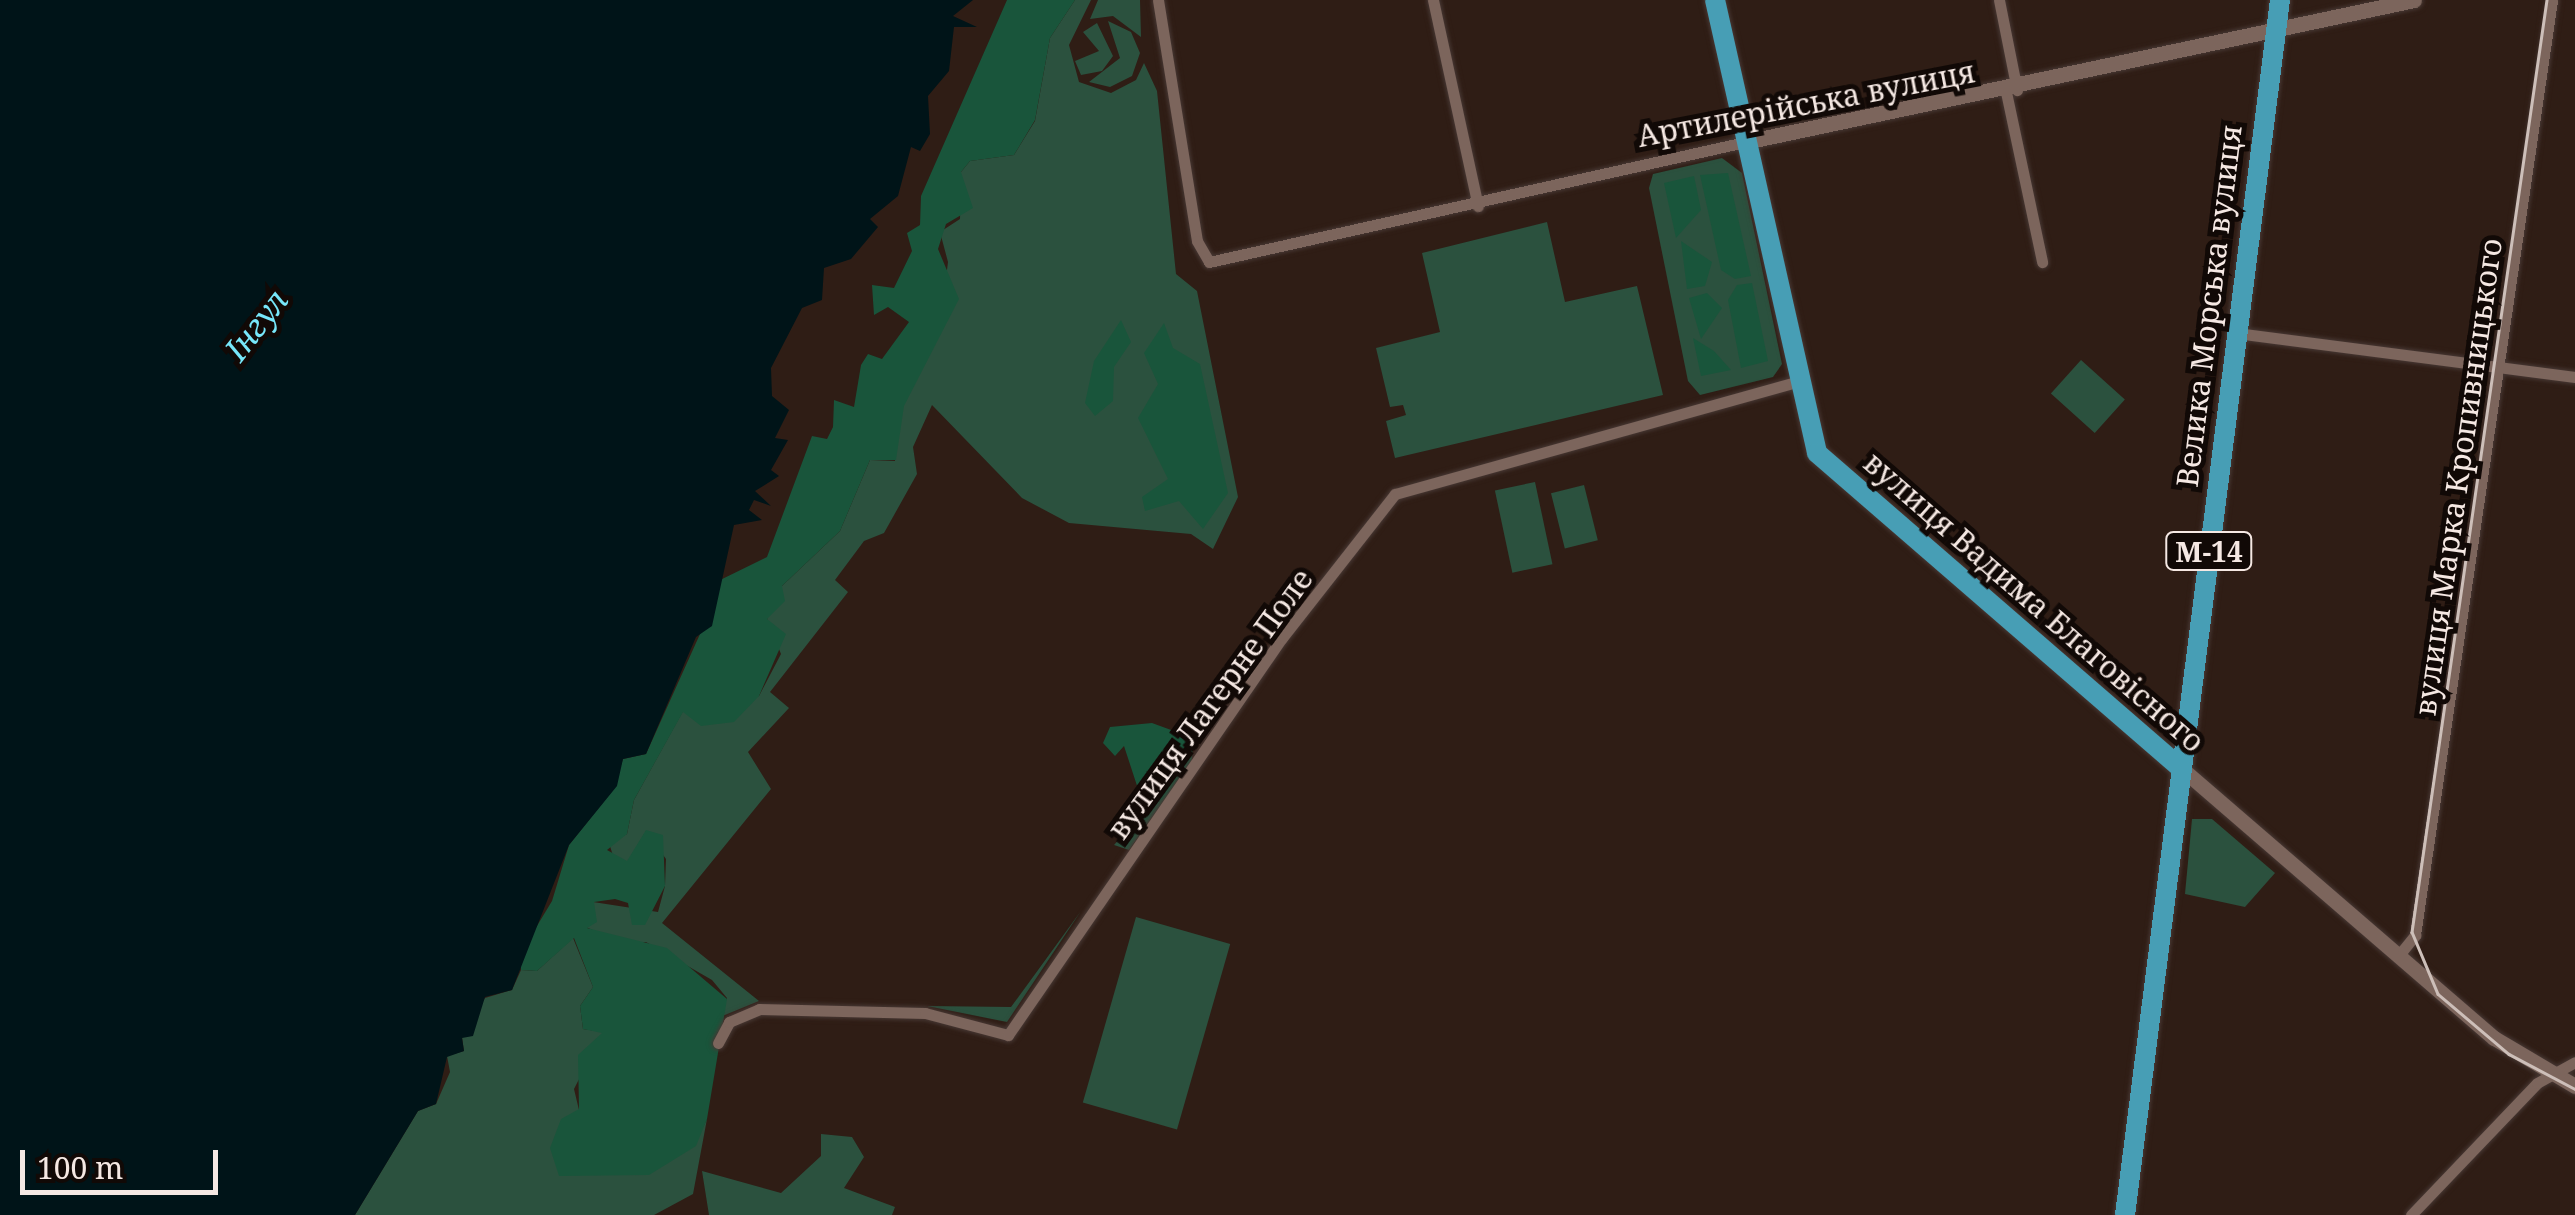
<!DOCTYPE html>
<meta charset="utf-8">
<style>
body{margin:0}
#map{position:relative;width:2575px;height:1215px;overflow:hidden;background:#2f1d15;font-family:"Noto Serif",serif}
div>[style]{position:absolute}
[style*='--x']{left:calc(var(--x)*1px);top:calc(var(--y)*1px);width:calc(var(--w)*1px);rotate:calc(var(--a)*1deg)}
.green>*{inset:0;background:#2b513e;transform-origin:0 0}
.forest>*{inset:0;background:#19553b}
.water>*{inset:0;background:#001418}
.roads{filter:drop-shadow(0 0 2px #473834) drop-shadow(0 0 2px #473834)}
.minor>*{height:11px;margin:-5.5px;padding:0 5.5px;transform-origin:5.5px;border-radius:5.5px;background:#7c655c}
.tertiary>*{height:15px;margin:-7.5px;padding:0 7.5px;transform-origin:7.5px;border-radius:7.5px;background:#7c655c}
.trunk>*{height:20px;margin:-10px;padding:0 10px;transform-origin:10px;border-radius:10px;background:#479eb5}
.tram>*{height:2.5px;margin:-1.25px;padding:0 1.25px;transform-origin:1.25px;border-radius:1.25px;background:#cdbfb9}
span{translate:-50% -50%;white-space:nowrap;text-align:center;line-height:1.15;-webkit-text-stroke:10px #110906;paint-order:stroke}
.shield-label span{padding:2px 8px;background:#110906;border:2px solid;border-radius:8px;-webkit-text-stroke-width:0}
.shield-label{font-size:28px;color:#f5e8e3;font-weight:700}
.street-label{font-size:30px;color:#f5e8e3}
.water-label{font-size:32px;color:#77e7fa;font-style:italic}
.scale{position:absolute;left:20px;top:1150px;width:198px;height:45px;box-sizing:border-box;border:5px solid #f5e8e3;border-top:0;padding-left:12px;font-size:30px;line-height:35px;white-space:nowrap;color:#f5e8e3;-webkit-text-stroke:8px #110906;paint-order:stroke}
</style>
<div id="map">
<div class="green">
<i style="clip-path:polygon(1075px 0,1091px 0,1069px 45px,1079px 82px,1111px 93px,1136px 80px,1144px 63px,1157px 91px,1176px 274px,1197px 291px,1238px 497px,1213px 549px,1191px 534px,1069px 523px,1022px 498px,932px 405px,913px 447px,917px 474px,884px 533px,864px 541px,835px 580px,848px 592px,770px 692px,789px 708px,748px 752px,771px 789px,662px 923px,759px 1001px,720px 1017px,727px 998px,712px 980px,646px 942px,621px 943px,586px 927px,593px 902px,658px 912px,665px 886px,666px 859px,646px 831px,628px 861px,615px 862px,609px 843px,627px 834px,634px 800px,683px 711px,759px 696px,781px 654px,767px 619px,782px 586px,840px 531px,870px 460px,895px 461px,896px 439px,876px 427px,939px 333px,948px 262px,940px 232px,960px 219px,961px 172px,970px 161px,1014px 155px,1035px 121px,1050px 38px)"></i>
<i style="clip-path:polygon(1098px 0,1140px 0,1141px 37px,1113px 16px,1090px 19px)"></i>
<i style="clip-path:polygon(1108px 21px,1131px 32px,1140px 53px,1132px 76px,1110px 87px,1089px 82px,1120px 58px)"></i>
<i style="clip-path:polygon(1097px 23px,1113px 56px,1102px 71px,1081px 75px,1075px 61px,1099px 51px,1083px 32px)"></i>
<i style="clip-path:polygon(1722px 158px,1742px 173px,1782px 364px,1773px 377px,1700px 395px,1688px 381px,1649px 188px,1653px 174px)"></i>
<i style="clip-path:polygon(1547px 222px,1565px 302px,1637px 286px,1663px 395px,1395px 458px,1386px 421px,1406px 415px,1403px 405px,1390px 407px,1376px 348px,1440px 332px,1422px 253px)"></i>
<i style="left:2081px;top:360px;width:59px;height:45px;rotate:42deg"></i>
<i style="left:1535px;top:482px;width:84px;height:41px;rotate:78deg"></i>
<i style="left:1584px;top:485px;width:57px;height:34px;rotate:76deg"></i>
<i style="clip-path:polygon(1159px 796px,1165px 799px,1129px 850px,1114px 845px)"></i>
<i style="clip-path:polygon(2192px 819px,2212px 819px,2275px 873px,2245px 907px,2185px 894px)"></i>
<i style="clip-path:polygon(1081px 911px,1007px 1022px,927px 1006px,1011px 1007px)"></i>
<i style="left:1136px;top:917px;width:98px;height:193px;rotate:16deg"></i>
<i style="clip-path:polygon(573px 938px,593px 987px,580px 1006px,583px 1029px,603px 1032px,574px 1089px,579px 1110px,698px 1137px,707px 1119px,693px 1194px,654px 1215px,355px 1215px,418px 1111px,436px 1104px,450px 1072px,447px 1056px,464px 1051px,462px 1037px,485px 998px,512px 990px,521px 970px,537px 971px)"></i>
<i style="clip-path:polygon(821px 1134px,852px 1137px,864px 1157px,844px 1188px,895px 1207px,892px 1215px,709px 1215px,702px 1171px,781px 1193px,821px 1156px)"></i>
</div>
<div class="forest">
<i style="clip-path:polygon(1007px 0,1075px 0,1050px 38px,1035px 120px,1014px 155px,970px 161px,961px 172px,973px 208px,946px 224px,938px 249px,959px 299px,904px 406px,896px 460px,870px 460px,840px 531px,782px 586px,785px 601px,767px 619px,786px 634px,759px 696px,734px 722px,701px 726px,683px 712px,634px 800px,627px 834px,607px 850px,627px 861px,646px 830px,663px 835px,665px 886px,645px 925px,632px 925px,628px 903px,615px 899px,594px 902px,597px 922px,587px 928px,667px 948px,727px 999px,707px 1119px,696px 1146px,649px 1175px,559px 1176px,550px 1148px,561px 1119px,579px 1109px,578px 1055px,602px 1033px,583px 1029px,580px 1006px,593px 987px,574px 938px,537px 971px,521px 970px,520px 954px,552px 901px,569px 845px,613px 790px,623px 759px,646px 754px,718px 594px,714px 583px,767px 557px,812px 436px,827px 439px,833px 427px,834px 400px,854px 407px,861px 365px,868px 354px,882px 359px,909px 322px,888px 307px,874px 315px,872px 285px,894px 288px,912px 251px,907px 233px,920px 225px,921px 196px)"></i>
<i style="clip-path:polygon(1728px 173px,1751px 276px,1735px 279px,1721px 270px,1700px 175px)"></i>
<i style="clip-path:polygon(1694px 176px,1701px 210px,1676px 238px,1664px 183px)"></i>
<i style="clip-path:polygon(1681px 241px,1712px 262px,1705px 286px,1687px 289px)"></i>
<i style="clip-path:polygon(1752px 283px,1768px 361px,1741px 368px,1728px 300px,1737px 285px)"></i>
<i style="clip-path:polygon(1707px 293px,1722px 308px,1701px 339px,1689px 298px)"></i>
<i style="clip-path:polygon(1121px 320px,1131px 342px,1114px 367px,1113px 401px,1095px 416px,1085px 403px,1094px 361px)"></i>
<i style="clip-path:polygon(1164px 323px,1173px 348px,1200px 364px,1228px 493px,1203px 529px,1179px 501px,1145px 511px,1142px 497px,1168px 479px,1138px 418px,1158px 384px,1144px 353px)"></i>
<i style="clip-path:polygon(1693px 338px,1714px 351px,1731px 370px,1701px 376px)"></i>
<i style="clip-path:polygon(1152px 723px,1193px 738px,1192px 760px,1165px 799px,1143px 804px,1124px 746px,1115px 756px,1103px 743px,1110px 727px)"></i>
</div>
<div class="water">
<i style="clip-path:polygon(0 0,973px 0,953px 16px,977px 27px,954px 27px,949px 71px,928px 96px,930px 134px,920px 151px,911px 147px,898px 196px,870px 219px,878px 227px,851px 259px,824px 268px,822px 300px,802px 308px,771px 368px,772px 396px,789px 410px,775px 438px,788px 440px,771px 470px,779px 476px,755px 491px,771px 506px,754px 500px,749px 510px,762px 520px,734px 525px,712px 626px,696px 637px,646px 754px,623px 759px,617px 786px,569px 845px,512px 990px,485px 997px,473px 1036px,462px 1038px,464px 1051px,447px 1057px,436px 1104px,418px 1111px,355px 1215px,0 1215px)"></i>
</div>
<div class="roads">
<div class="minor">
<i style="--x:1158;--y:0;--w:244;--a:80.8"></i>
<i style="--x:1197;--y:241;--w:24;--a:60"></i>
<i style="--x:1209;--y:262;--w:549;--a:-12.62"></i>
<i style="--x:1433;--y:0;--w:211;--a:77.7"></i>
<i style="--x:1999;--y:0;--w:92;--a:78.7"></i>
<i style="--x:2006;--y:92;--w:174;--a:78"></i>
<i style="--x:2236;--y:333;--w:342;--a:7.4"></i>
<i style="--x:2399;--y:955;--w:26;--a:-51"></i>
<i style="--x:2415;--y:935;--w:945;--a:-81.66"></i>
<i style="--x:718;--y:1043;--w:24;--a:-62"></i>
<i style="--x:729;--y:1022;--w:33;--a:-23"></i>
<i style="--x:759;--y:1009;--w:166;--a:1.4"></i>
<i style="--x:925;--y:1013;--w:86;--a:14.8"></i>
<i style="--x:1008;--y:1035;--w:482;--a:-55.4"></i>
<i style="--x:1282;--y:638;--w:183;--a:-51.9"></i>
<i style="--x:1395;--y:494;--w:416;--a:-15.6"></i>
<i style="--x:2411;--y:1215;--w:182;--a:-46.3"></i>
<i style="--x:2537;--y:1083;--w:43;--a:-28.9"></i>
</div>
<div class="tertiary">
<i style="--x:1745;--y:142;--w:684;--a:-11.98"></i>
<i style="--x:2181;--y:768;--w:413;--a:40.8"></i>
<i style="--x:2494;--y:1038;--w:94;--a:30.7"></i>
</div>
<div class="trunk">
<i style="--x:1715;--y:0;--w:464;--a:77.3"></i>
<i style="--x:1817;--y:453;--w:481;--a:40.9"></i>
<i style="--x:2125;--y:1215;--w:1225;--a:-82.73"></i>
</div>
</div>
<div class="tram">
<i style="--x:2547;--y:0;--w:942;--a:98.24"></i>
<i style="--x:2412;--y:932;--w:67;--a:67.2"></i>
<i style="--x:2438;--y:994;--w:93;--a:40.2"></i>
<i style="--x:2509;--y:1054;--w:75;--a:27.9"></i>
</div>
<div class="shield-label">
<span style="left:2209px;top:551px">М-14</span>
</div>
<div class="street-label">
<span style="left:1806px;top:104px;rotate:-11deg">Артилерійська вулиця</span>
<span style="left:2209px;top:306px;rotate:-83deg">Велика Морська вулиця</span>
<span style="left:2458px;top:477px;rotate:-82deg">вулиця Марка Кропивницького</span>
<span style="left:2034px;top:602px;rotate:41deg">вулиця Вадима Благовісного</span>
<span style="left:1210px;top:704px;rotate:-54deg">вулиця Лагерне Поле</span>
</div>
<div class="water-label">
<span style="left:256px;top:325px;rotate:-52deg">Інгул</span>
</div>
<div class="scale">100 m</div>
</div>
